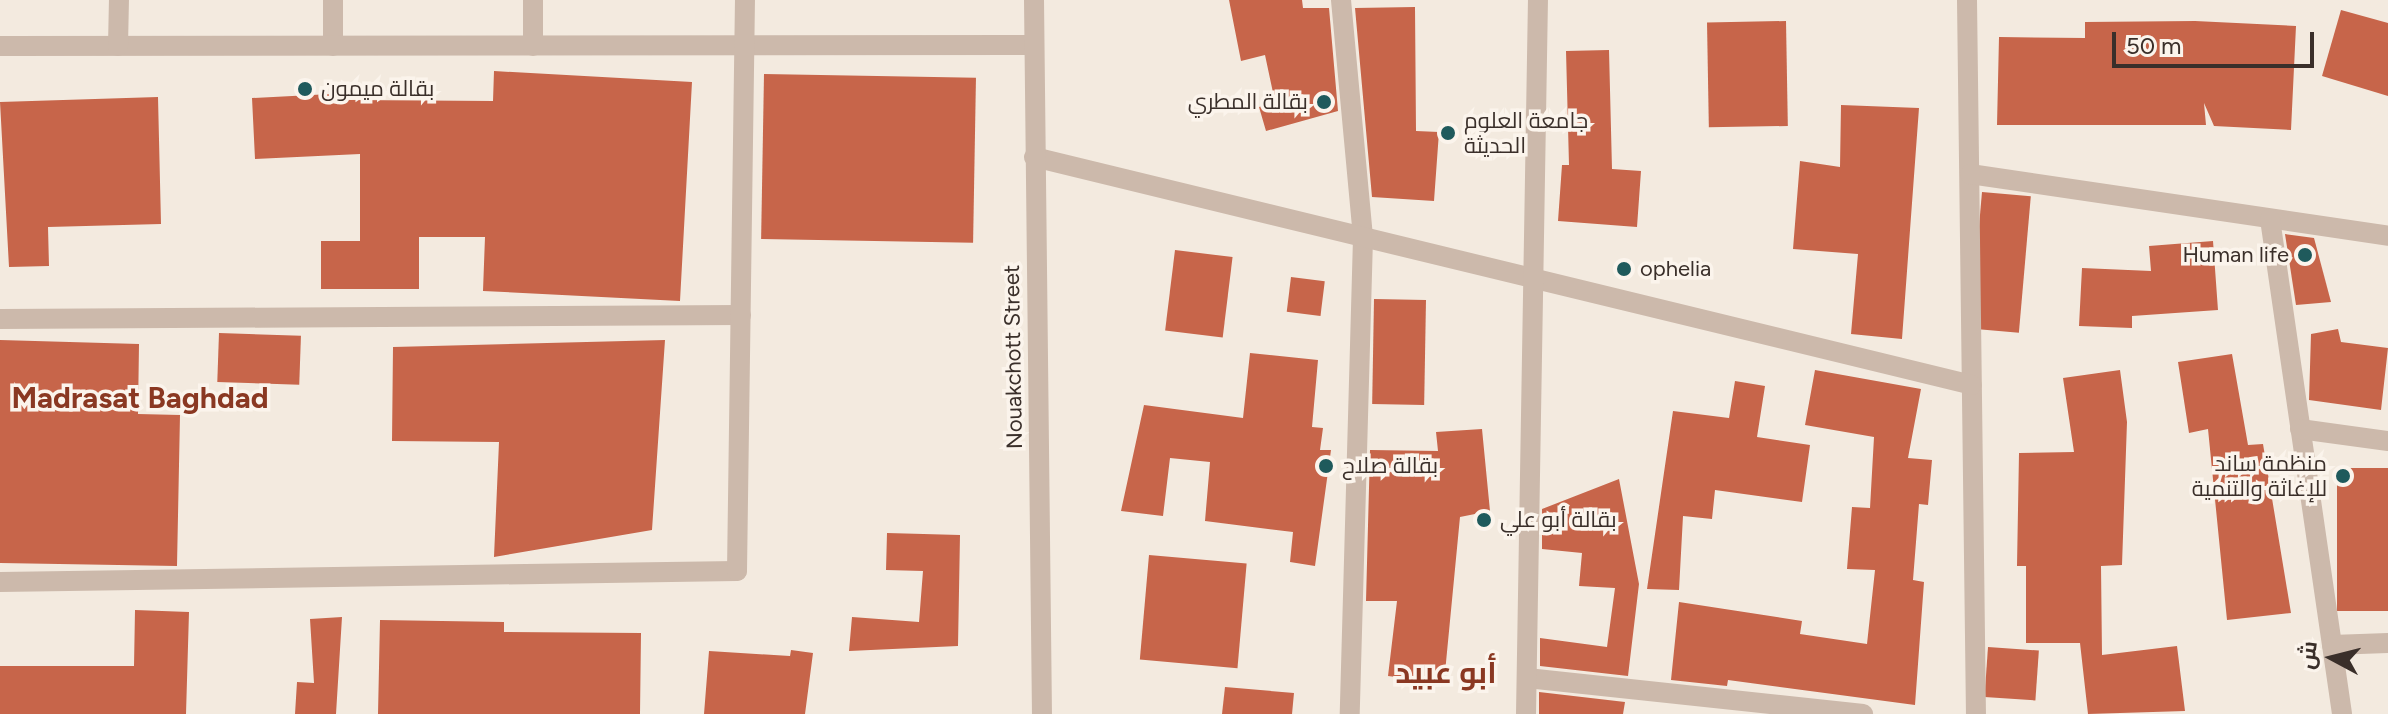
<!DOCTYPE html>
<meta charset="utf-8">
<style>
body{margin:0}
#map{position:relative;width:2388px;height:714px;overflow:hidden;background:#f3eadf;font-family:Figtree,Cairo,sans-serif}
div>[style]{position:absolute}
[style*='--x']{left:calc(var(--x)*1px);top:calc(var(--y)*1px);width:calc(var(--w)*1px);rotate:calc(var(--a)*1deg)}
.building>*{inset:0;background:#c7654a;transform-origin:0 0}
.minor>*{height:20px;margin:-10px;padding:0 10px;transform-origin:10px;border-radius:10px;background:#ccb9ab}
.tertiary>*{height:20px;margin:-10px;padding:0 10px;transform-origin:10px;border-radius:10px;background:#ccb9ab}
.dots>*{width:22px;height:22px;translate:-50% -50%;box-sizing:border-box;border:4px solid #fbf4ec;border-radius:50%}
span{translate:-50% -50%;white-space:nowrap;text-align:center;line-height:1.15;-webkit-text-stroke:7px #fbf4ec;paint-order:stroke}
.poi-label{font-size:22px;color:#3a2f2a}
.left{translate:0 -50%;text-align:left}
.right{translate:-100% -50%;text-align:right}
.street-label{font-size:22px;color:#3a2f2a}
.district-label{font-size:30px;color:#8a3822;font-weight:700}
.north{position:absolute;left:2292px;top:618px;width:80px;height:80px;-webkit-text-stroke:6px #fbf4ec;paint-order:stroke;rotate:277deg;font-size:22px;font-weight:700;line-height:32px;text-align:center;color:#3a2f2a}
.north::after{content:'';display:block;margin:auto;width:28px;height:36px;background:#3a2f2a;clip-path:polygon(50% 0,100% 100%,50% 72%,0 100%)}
.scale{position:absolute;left:2112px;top:32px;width:202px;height:36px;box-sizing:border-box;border:4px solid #3a2f2a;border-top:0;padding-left:10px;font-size:24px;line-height:28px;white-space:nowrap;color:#3a2f2a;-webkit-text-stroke:6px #fbf4ec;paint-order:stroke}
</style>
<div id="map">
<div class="building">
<i style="clip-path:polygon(1229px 0,1302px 0,1303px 8px,1329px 8px,1338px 111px,1266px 131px,1259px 107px,1275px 102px,1265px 55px,1241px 61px)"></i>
<i style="clip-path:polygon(1415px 7px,1416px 131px,1439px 132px,1434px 201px,1372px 197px,1355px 8px)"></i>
<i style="clip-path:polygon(2341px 10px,2388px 23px,2388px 96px,2322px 76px)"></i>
<i style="left:1786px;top:21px;width:105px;height:79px;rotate:89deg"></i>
<i style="clip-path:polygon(2195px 21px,2296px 26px,2291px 130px,2214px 126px,2204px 103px,2206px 125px,1997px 125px,1999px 37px,2085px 38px,2085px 22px)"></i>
<i style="clip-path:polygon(1609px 50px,1612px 169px,1641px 171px,1637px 227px,1558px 221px,1562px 165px,1569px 165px,1566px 51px)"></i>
<i style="clip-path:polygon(494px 71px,692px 82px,680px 301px,483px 291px,485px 237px,419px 237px,419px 289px,321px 289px,321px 241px,360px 241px,360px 154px,255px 159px,252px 98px,350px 93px,350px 100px,493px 101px)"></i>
<i style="left:764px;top:74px;width:212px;height:165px;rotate:1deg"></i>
<i style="clip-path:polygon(158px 97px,161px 224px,48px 227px,49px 266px,9px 267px,0 102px)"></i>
<i style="clip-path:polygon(1841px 105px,1919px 108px,1902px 339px,1851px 334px,1858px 254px,1793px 249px,1800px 161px,1840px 167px)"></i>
<i style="left:1982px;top:192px;width:49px;height:137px;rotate:5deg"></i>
<i style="clip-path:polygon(2285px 234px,2314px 238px,2331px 302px,2296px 305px)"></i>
<i style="clip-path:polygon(2213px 241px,2218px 310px,2132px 316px,2132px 328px,2079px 326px,2082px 268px,2151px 271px,2149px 246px)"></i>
<i style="left:1175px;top:250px;width:58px;height:81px;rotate:7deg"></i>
<i style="left:1291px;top:277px;width:34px;height:35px;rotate:7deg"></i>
<i style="left:1374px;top:299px;width:52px;height:105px;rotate:1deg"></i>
<i style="clip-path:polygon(2338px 329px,2341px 342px,2388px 348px,2381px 410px,2309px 400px,2311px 334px)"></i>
<i style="left:219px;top:333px;width:82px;height:49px;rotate:2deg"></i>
<i style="clip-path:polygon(0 340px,139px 344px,138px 414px,180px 415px,177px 566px,0 563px)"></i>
<i style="clip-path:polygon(665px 340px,652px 530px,494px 557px,499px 442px,392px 441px,393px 347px)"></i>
<i style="clip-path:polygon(1250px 353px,1318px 360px,1312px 427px,1323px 428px,1320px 450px,1331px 450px,1315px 566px,1290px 562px,1293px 532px,1205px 521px,1210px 462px,1170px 458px,1163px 516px,1121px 511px,1144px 405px,1243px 418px)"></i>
<i style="clip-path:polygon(2232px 354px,2248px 445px,2263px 444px,2291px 613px,2227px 620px,2208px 429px,2189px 433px,2178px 362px)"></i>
<i style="clip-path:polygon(1815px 370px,1921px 389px,1908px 458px,1932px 460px,1928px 505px,1919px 504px,1913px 580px,1924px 582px,1915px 705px,1728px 680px,1727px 686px,1671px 680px,1679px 602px,1802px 621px,1800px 634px,1867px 644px,1875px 570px,1847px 569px,1852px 507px,1870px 508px,1874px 437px,1805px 425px)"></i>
<i style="clip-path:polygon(2120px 370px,2127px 422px,2122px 565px,2101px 566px,2102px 655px,2177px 646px,2185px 711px,2088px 714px,2080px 643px,2026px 643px,2026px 566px,2017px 566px,2019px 453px,2074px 452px,2063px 378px)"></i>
<i style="clip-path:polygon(1735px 381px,1765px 386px,1757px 437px,1810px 445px,1802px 502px,1715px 490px,1712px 519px,1683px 516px,1679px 590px,1647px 589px,1673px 411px,1729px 418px)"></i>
<i style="clip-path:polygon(1482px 429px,1490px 511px,1460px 517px,1444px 683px,1388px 676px,1397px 601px,1366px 601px,1370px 450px,1438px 451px,1436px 432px)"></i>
<i style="left:2388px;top:468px;width:143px;height:51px;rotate:90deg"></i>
<i style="clip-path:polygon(1619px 479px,1639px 584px,1628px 676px,1540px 666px,1540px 638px,1607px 647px,1615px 588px,1579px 586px,1582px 553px,1542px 549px,1542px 509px)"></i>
<i style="clip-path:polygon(887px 533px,960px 535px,958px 646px,849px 651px,852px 617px,919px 622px,923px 571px,886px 570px)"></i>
<i style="left:1149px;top:555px;width:98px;height:105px;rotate:5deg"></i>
<i style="clip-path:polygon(135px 610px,189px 612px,186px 714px,0 714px,0 666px,134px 666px)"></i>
<i style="clip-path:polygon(342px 617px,336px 714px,295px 714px,297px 682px,314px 683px,310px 619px)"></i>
<i style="clip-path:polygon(380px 620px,504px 622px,504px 632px,641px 633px,640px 714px,378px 714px)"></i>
<i style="left:1988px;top:647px;width:51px;height:50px;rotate:4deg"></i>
<i style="clip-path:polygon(791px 650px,813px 653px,805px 714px,704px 714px,709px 651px,790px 656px)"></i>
<i style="clip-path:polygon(1225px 687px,1294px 693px,1292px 714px,1222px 714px)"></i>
<i style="clip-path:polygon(1539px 692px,1625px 702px,1623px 714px,1539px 714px)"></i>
</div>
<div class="minor">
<i style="--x:333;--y:0;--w:46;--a:90"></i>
<i style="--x:1341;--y:0;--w:239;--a:84.7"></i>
<i style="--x:1363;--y:238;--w:476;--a:91.6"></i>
<i style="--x:1967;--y:0;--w:714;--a:89.28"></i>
<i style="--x:0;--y:46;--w:1033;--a:-0.06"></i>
<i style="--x:118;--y:46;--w:46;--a:-88.8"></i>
<i style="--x:533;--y:46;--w:46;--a:-90"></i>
<i style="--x:1034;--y:157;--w:965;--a:13.66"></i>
<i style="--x:1970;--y:174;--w:423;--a:8.4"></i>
<i style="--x:2270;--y:219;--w:500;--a:81.72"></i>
<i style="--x:0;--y:319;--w:741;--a:-0.31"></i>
<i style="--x:2300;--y:429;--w:89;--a:7.8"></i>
<i style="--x:0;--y:582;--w:737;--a:-0.86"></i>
<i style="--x:737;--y:571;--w:571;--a:-89.2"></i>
<i style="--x:2332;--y:645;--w:56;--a:-2"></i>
<i style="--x:1527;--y:678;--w:338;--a:6.1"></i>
<i style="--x:1526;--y:714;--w:714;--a:-89.04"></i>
</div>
<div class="tertiary">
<i style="--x:1034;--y:0;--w:714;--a:89.36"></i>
</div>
<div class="dots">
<i style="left:305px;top:89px;background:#1f5a5c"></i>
<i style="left:1324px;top:102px;background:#1f5a5c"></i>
<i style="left:1448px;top:133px;background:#1f5a5c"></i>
<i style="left:2305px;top:255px;background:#1f5a5c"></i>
<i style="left:1624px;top:269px;background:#1f5a5c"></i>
<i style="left:1326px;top:466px;background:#1f5a5c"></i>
<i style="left:2343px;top:476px;background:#1f5a5c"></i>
<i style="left:1484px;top:520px;background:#1f5a5c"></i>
</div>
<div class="poi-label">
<span class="left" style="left:321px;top:89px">بقالة ميمون</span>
<span class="right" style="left:1308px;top:102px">بقالة المطري</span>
<span class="left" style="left:1464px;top:133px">جامعة العلوم<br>الحديثة</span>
<span class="right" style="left:2289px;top:255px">Human life</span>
<span class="left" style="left:1640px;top:269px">ophelia</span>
<span class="right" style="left:2327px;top:476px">منظمة ساند<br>للإغاثة والتنمية</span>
<span class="left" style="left:1342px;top:466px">بقالة صلاح</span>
<span class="left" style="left:1500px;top:520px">بقالة أبو علي</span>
</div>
<div class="street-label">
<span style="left:1013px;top:357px;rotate:-91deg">Nouakchott Street</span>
</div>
<div class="district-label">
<span style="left:140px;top:398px">Madrasat Baghdad</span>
<span style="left:1446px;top:673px">أبو عبيد</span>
</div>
<div class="north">ش</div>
<div class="scale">50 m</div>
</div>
